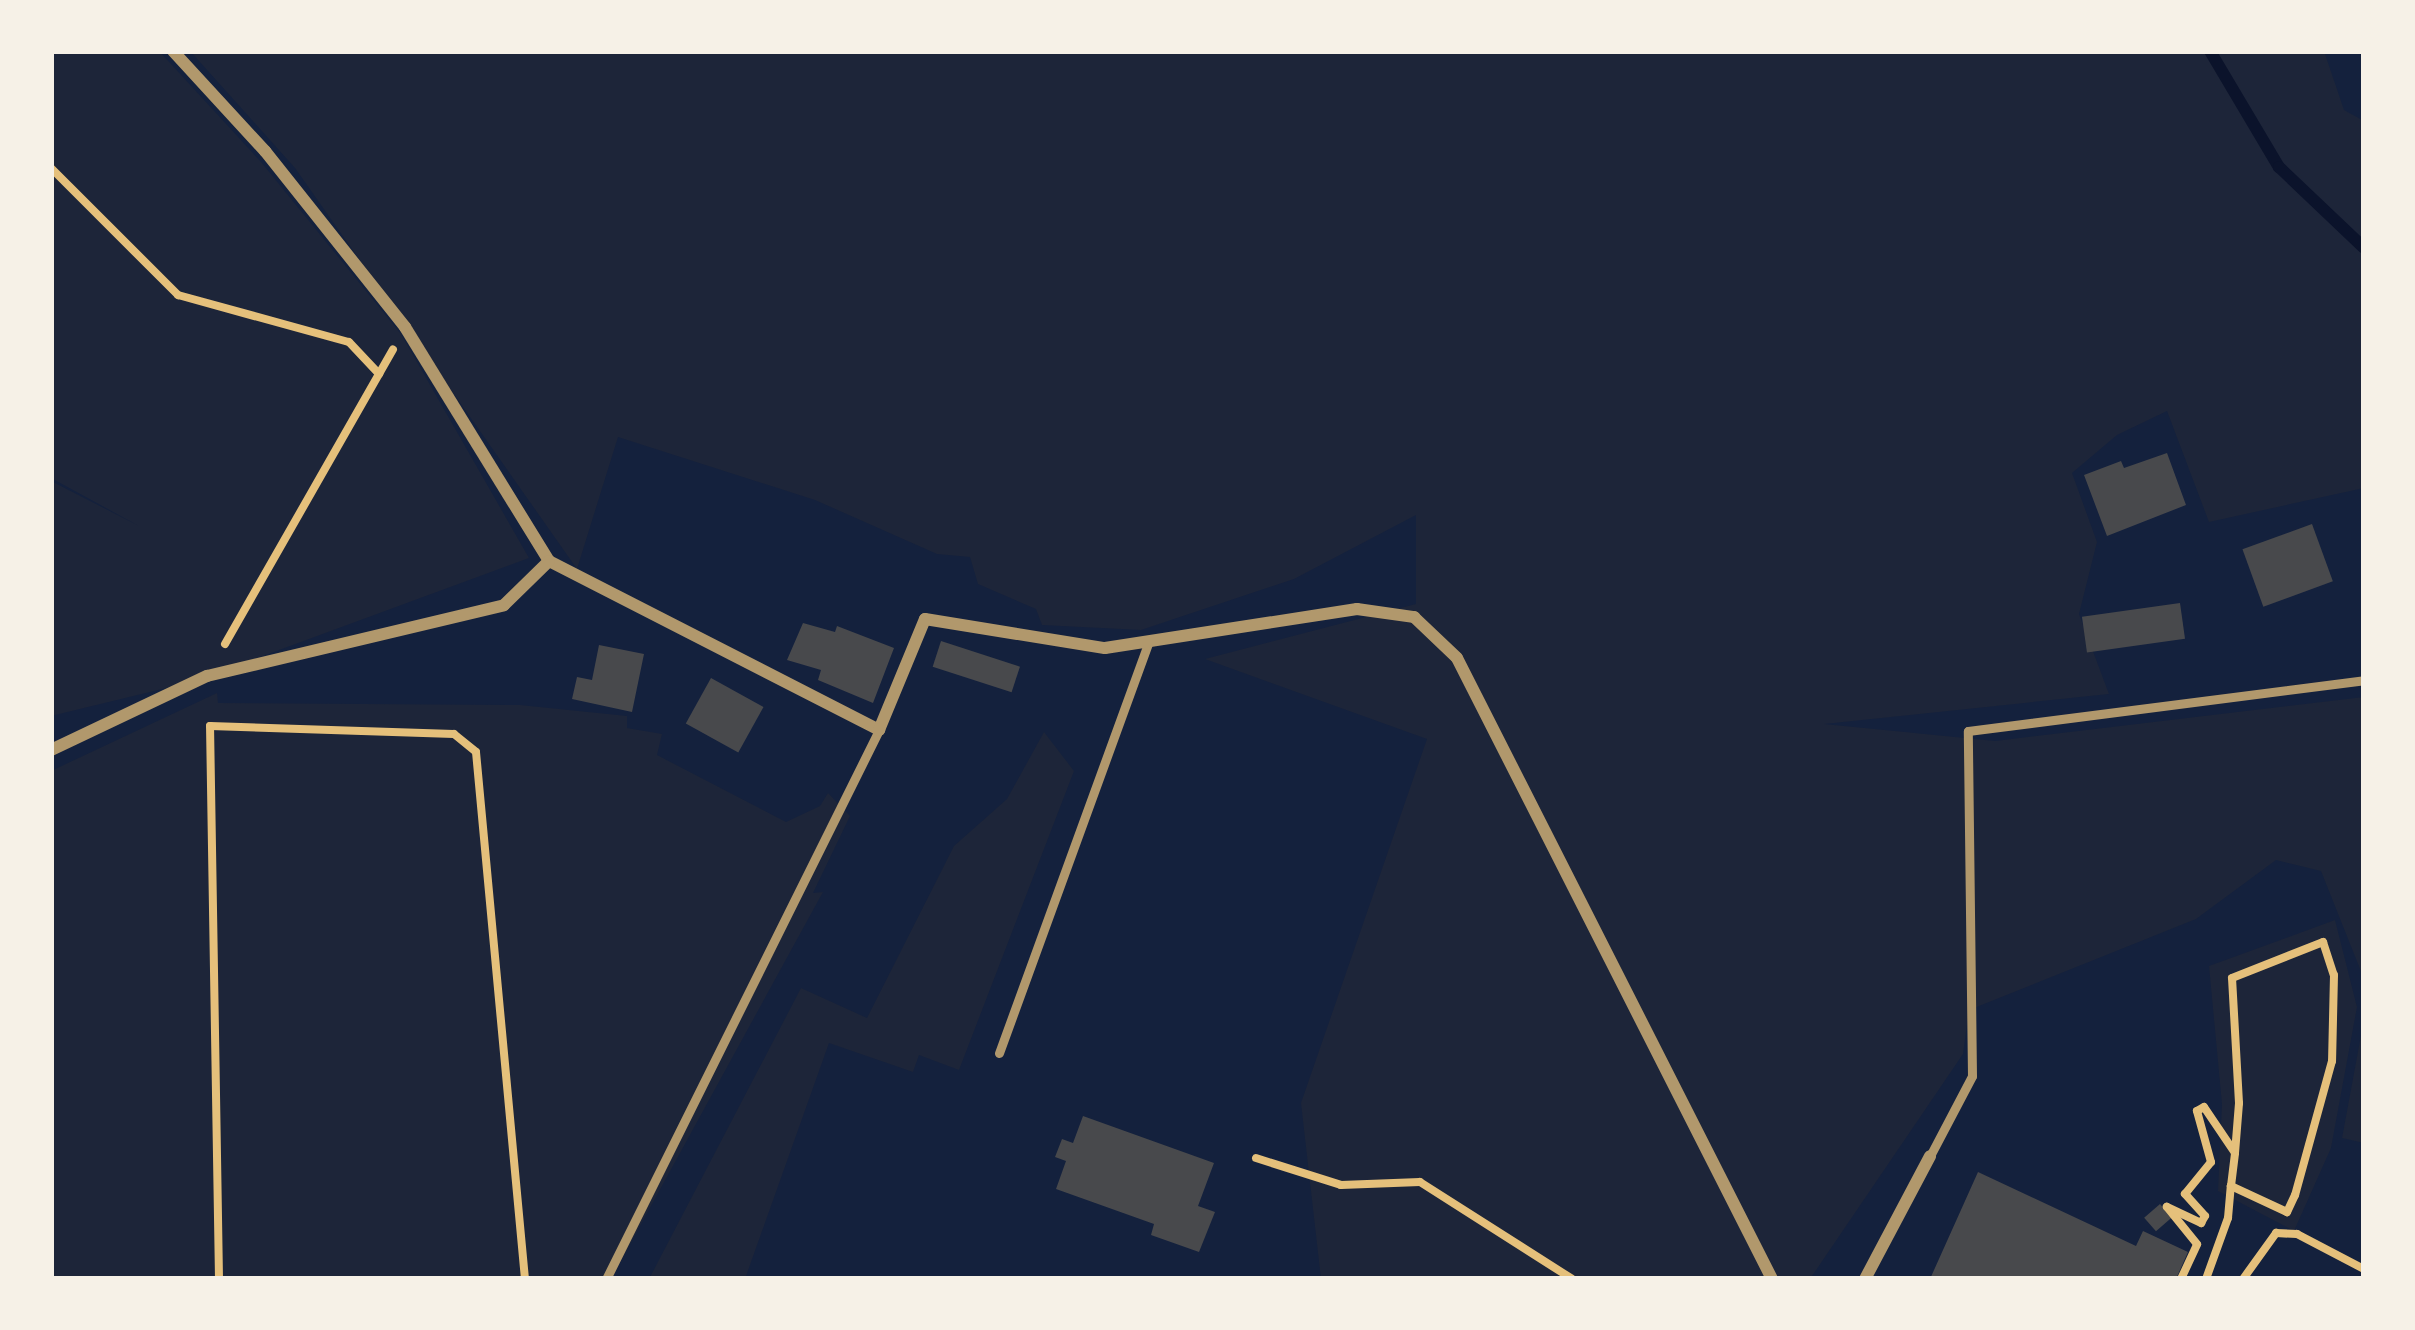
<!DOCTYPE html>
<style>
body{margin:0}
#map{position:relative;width:2415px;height:1330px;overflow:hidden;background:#14213d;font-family:Spectral,serif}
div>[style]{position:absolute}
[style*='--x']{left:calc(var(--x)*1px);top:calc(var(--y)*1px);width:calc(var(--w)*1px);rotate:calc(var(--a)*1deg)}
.green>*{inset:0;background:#1d2539}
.stream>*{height:12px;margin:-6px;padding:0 6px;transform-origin:6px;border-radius:6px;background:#0b132b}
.building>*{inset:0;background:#48494c;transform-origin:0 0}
.path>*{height:8px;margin:-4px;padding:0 4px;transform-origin:4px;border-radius:4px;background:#e5c07b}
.service>*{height:9px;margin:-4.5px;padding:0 4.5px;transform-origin:4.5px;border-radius:4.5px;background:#b1986c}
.minor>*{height:12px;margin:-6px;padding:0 6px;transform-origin:6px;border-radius:6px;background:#b1986c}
span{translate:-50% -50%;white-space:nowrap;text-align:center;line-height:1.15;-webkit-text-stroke:10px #f6f1e7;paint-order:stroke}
.frame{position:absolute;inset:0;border:54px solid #f6f1e7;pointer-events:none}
</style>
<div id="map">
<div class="green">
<i style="clip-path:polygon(51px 51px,159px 51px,261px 162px,401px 334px,529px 558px,195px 681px,51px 716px,51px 481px,139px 526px,51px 478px)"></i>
<i style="clip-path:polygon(190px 51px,2324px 51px,2344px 110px,2364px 121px,2364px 488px,2209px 522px,2167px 411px,2117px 435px,2072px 473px,2097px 542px,2079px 614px,2109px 694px,1824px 724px,1995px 741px,2364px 697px,2364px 979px,2321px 871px,2276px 860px,2196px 919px,1969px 1010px,1963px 1054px,1810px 1279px,1321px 1279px,1301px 1103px,1427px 739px,1205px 659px,1416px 604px,1416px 515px,1294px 579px,1141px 630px,1042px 625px,1036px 609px,978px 584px,970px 557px,937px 554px,815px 500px,618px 437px,577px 569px,295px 168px)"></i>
<i style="clip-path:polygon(217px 693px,218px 703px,520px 705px,627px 716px,627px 728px,662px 734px,657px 755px,786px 822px,820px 806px,828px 793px,850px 816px,813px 893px,823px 892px,611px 1279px,51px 1279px,51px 771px)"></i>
<i style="clip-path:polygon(1044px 732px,1074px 771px,959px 1070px,919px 1055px,913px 1072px,829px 1043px,745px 1279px,649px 1279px,801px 988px,867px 1018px,954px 846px,1007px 799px)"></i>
<i style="clip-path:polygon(2335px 920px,2357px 1007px,2331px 1148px,2294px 1231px,2218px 1191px,2222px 1104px,2209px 966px)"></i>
<i style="clip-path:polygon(2364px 1019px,2364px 1143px,2342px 1138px)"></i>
</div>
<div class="stream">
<i style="--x:2210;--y:51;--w:135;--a:59.3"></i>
<i style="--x:2279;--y:167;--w:117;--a:43.6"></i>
</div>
<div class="building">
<i style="clip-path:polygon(2167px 453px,2186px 505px,2107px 536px,2084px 475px,2121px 461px,2124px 468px)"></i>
<i style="left:2312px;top:524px;width:61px;height:74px;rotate:70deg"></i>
<i style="left:2180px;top:603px;width:36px;height:99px;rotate:82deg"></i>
<i style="clip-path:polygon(803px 623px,835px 632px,837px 626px,894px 648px,873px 703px,818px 680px,821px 670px,787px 660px)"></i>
<i style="left:941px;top:641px;width:83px;height:27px;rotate:18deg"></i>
<i style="clip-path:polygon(599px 645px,644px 654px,632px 712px,572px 699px,577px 677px,592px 680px)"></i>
<i style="left:711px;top:678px;width:60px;height:52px;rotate:29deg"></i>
<i style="clip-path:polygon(1083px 1116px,1214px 1163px,1198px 1206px,1215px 1212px,1199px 1252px,1151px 1235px,1154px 1224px,1056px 1189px,1066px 1161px,1055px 1157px,1062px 1139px,1073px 1143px)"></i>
<i style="clip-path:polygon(1978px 1172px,2136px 1246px,2143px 1231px,2188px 1252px,2176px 1279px,1930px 1279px)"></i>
<i style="left:2160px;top:1204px;width:18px;height:21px;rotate:49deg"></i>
</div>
<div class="path">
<i style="--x:51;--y:168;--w:180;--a:45"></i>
<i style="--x:178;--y:295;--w:177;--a:15.4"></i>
<i style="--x:349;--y:342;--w:44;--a:46.8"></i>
<i style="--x:225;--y:644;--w:339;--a:-60.3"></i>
<i style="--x:1256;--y:1158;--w:89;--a:17.6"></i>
<i style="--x:1341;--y:1185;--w:79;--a:-2.2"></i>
<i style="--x:1420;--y:1182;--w:180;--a:32.5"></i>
<i style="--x:219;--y:1279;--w:553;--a:-90.93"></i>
<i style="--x:210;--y:726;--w:244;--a:1.9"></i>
<i style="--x:454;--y:734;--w:28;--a:39"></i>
<i style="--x:476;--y:752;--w:529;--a:84.69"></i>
<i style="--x:2181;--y:1279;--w:38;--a:-65"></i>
<i style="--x:2197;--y:1244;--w:48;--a:-129"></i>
<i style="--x:2167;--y:1207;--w:38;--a:25"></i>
<i style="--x:2201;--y:1223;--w:8;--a:-60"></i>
<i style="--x:2205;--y:1216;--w:30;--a:-132"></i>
<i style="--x:2185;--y:1194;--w:41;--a:-50.9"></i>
<i style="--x:2211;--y:1162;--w:53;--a:-105.4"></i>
<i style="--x:2197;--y:1111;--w:8;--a:-30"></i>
<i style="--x:2204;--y:1107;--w:55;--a:56"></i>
<i style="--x:2206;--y:1279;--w:65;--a:-70.2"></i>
<i style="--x:2228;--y:1218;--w:32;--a:-85"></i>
<i style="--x:2231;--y:1186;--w:33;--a:-83"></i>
<i style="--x:2235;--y:1153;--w:50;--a:-85.4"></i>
<i style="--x:2239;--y:1103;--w:125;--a:-93.2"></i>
<i style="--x:2232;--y:978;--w:98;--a:-21.6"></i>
<i style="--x:2323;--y:942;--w:35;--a:72"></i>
<i style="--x:2334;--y:975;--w:86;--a:91.3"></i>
<i style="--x:2332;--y:1061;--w:139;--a:105.4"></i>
<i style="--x:2295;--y:1195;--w:19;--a:115"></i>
<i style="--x:2287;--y:1212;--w:62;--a:-155.1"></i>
<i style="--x:2243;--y:1279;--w:57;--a:-54.3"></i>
<i style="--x:2276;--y:1233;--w:21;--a:3"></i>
<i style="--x:2297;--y:1234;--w:76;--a:27.6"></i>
</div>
<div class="service">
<i style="--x:999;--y:1053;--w:436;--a:-70"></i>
<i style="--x:1930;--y:1156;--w:90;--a:-62.3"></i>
<i style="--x:1972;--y:1076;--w:345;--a:-90.7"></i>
<i style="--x:1968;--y:731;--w:399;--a:-7.3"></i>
<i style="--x:606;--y:1279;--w:613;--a:-63.56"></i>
</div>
<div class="minor">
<i style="--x:173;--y:51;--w:136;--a:47.4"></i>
<i style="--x:265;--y:151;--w:225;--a:51.5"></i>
<i style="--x:405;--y:327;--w:275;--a:58.4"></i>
<i style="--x:549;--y:561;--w:371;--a:27.1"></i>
<i style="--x:879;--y:730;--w:120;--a:-67.5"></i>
<i style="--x:925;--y:619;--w:182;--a:9.2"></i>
<i style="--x:1105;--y:648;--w:255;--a:-8.8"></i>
<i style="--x:1357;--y:609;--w:58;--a:8"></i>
<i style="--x:1414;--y:617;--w:59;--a:43.6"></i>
<i style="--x:1457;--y:658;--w:696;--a:63.1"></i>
<i style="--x:51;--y:750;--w:173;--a:-25.4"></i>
<i style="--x:207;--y:676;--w:305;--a:-13.4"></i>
<i style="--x:504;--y:605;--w:63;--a:-44.4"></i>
<i style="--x:1865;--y:1279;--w:139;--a:-62.1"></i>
</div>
<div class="frame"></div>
</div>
